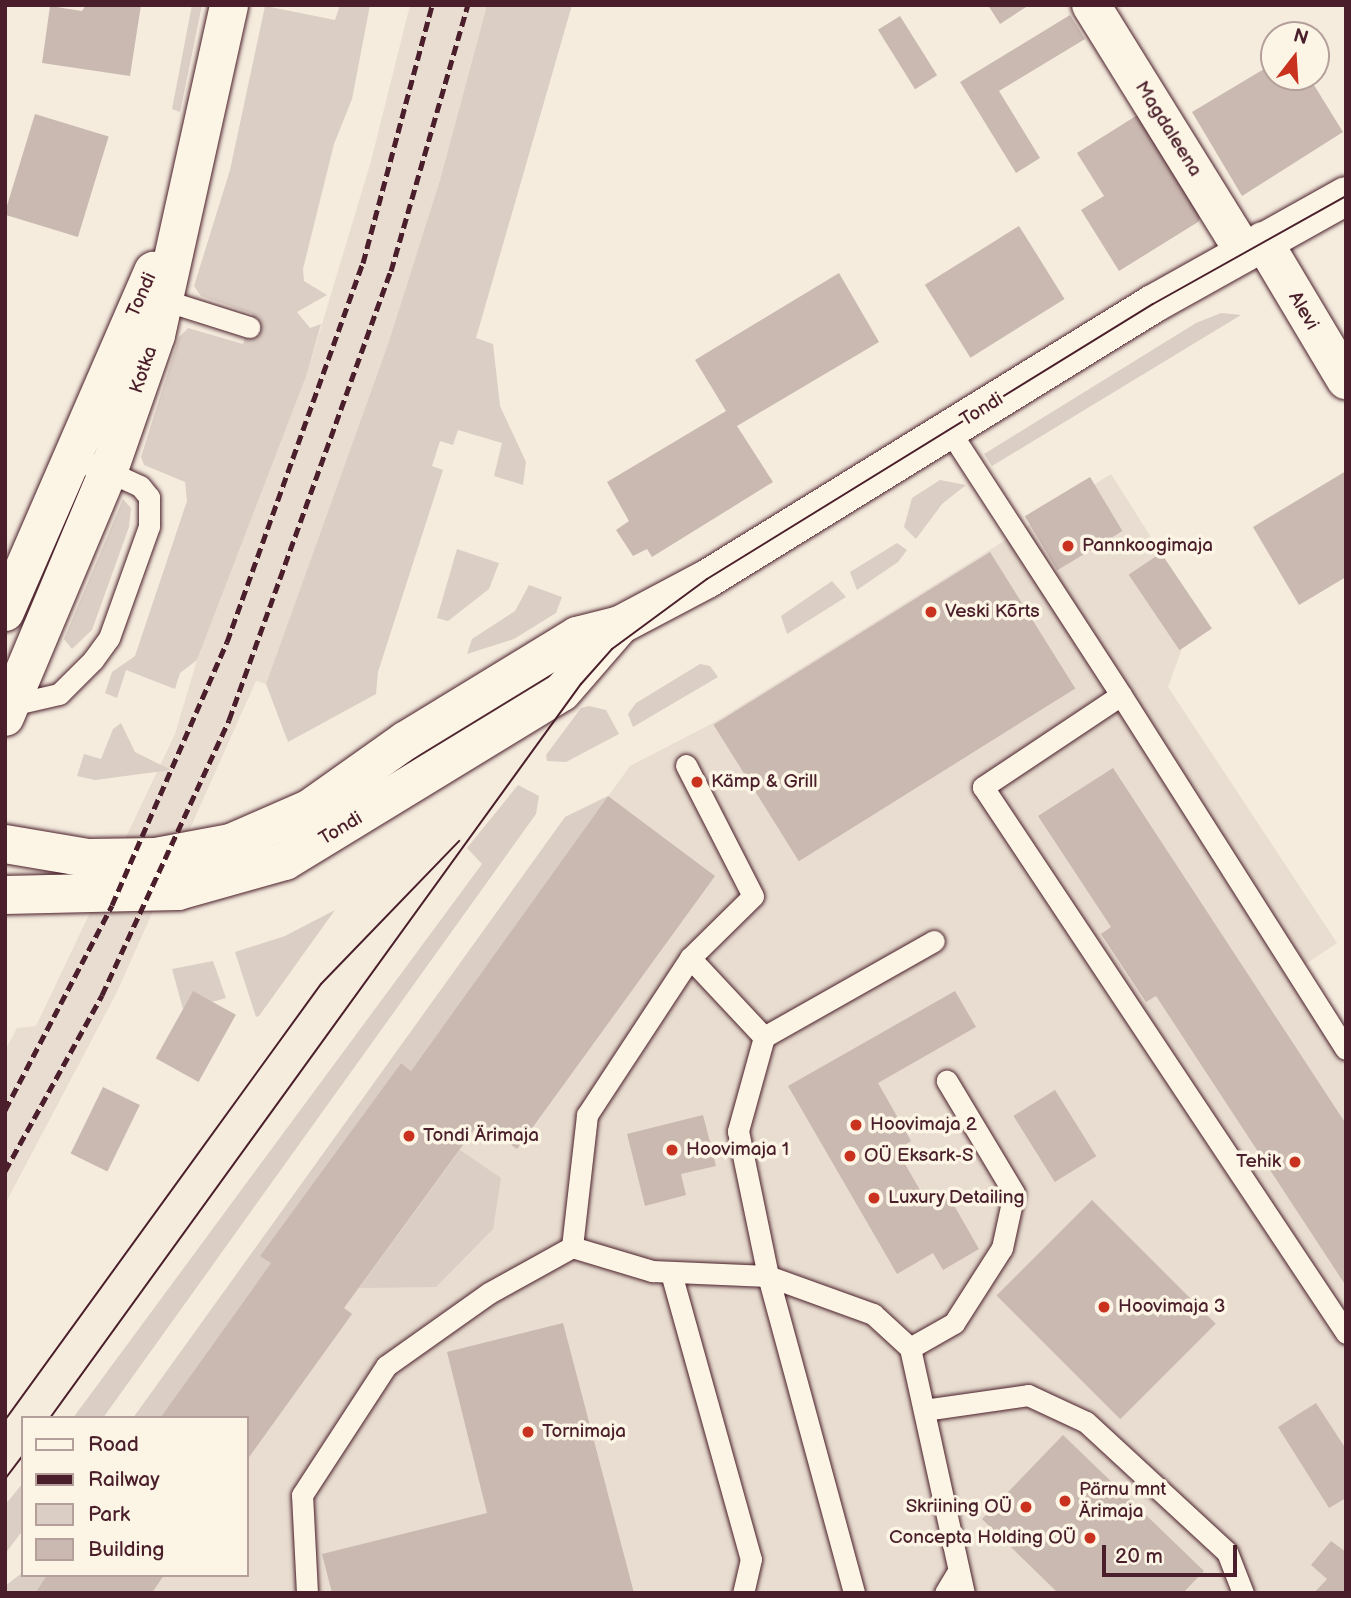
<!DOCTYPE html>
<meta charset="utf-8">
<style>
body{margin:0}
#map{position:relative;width:1351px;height:1598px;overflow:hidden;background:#f5ecde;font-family:"Balsamiq Sans",sans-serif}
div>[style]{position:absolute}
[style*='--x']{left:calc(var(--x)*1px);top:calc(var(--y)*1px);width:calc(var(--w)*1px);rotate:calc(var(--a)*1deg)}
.built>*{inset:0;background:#e8ddd0}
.green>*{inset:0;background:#dbcec4}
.building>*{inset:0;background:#cab9b1;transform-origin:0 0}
.roads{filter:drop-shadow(0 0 2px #4a1f2b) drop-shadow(0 0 2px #4a1f2b)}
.service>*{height:21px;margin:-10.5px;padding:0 10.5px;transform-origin:10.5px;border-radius:10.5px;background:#fcf5e5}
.minor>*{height:38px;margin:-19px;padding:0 19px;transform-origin:19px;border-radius:19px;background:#fcf5e5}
.tertiary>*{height:38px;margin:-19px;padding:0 19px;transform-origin:19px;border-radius:19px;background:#fcf5e5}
.tram>*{height:2px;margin:-1px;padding:0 1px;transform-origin:1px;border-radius:1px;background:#4a1f2b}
.rail>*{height:5px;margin-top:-2.5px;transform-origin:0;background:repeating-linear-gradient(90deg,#4a1f2b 0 10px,transparent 0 15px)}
.dots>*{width:19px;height:19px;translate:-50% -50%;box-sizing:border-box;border:4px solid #fcf5e5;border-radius:50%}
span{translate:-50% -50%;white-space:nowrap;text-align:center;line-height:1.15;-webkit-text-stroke:7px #fcf5e5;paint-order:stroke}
.street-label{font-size:19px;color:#4a1f2b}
.poi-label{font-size:19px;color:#4a1f2b}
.left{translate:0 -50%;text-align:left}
.right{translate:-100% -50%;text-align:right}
.frame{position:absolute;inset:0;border:7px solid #4a1f2b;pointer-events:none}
.legend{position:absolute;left:21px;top:1416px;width:228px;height:161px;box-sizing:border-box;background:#fcf5e5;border:2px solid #b59f9b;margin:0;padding:9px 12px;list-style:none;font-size:21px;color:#4a1f2b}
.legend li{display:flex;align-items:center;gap:14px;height:35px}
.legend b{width:35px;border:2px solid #b59f9b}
.north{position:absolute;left:1260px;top:21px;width:70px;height:70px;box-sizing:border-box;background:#fcf5e5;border:2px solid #b59f9b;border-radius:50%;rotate:17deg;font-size:19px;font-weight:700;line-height:28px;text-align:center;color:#4a1f2b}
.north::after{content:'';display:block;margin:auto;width:24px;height:32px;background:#c8321e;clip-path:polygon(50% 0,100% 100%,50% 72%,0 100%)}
.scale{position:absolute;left:1102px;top:1545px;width:135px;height:32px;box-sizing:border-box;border:4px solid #4a1f2b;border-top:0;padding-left:9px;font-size:21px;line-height:24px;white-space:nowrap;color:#4a1f2b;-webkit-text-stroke:5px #fcf5e5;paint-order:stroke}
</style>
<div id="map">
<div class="built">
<i style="clip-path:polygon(410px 5px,487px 5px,440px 180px,388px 344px,266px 684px,256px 681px,116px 994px,5px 1204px,5px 1051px,17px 1028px,36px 1026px,175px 734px,197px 660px,307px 374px,371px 161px)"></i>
<i style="clip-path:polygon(1111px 474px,1161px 553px,1130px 576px,1181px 651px,1168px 687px,1337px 943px,1300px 968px,1346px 1037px,1346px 1593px,35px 1593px,47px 1575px,247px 1575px,247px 1418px,260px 1256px,401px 1063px,411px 1070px,630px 766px,713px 723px)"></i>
</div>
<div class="green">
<i style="clip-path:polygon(192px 5px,202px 5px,180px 112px,172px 109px)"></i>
<i style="clip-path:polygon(340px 5px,370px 5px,352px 99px,334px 144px,303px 269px,304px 281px,327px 295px,297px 312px,310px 328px,321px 324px,307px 374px,197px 660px,180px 673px,175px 689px,126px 670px,117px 698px,105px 693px,112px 672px,135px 656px,187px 501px,185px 482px,144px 465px,141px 457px,179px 337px,188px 328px,243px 344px,253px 314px,201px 296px,194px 286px,230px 170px,265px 6px,335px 20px)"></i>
<i style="clip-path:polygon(487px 5px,572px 5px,476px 338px,493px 344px,500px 406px,526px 462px,523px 485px,494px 476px,502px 443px,458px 430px,453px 445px,440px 441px,432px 466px,443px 470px,378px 672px,376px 694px,288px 742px,266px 684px,388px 344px,440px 180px)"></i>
<i style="clip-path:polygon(1221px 313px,1241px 315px,992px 466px,984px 454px,1196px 323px)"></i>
<i style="clip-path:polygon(940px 480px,966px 485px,942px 504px,916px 539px,904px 527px,912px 498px)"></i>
<i style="clip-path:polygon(123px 499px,131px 508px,129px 527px,92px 630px,72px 649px,64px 639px)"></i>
<i style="clip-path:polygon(897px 543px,907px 550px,898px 562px,857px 590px,850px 572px)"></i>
<i style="clip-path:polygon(457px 549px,499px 563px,489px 589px,448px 621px,437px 618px)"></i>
<i style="clip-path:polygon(832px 581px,846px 597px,787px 634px,781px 616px)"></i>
<i style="clip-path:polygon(529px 585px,562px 597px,556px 613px,514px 639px,467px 654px,472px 639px,515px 611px)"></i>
<i style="clip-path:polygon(700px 664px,710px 666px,718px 677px,633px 727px,628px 714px,636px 703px)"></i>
<i style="clip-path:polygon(589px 706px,606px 710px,619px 734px,566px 762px,547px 761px,546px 755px,581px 708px)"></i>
<i style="clip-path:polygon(121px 723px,135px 752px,171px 770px,95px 780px,77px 776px,84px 754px,101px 759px,113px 729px)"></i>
<i style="clip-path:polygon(518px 785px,539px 796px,536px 814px,103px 1418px,73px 1418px,482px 864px,467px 848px)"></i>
<i style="clip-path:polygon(608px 796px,411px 1071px,401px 1063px,261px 1255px,271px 1263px,160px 1418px,133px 1418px,565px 817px)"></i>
<i style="clip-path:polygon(335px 910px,259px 1016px,256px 1017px,235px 952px,285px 936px)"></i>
<i style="clip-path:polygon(213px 961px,226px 998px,212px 1002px,193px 992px,183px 1009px,172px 969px)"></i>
<i style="clip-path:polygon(460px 1150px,501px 1178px,493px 1229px,436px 1287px,359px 1288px)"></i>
<i style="clip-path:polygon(23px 1483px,23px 1530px,5px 1554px,5px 1505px)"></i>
<i style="clip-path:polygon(23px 1572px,47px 1575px,35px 1593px,5px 1593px,5px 1586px)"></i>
</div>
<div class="building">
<i style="clip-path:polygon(86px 5px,141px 5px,130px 76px,42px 63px,50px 6px,82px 11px)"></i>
<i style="clip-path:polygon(988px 5px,1029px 5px,1000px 24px)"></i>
<i style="clip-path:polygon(1070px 15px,1085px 39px,999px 91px,1040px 158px,1016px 173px,960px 82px)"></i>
<i style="left:900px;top:16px;width:70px;height:26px;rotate:58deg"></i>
<i style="clip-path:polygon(1274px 63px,1274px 77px,1309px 77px,1343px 132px,1242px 196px,1192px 112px)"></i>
<i style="left:35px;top:114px;width:77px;height:105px;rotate:17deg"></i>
<i style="clip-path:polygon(1139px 114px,1202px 214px,1198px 222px,1119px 271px,1081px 210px,1104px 196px,1077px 153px)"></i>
<i style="left:1019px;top:226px;width:86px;height:111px;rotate:58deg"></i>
<i style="clip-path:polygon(839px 273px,879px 342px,737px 426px,773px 482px,652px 557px,647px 549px,633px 556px,616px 530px,629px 521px,607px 482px,726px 411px,695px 360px)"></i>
<i style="clip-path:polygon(1346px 471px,1346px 577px,1299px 605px,1253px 527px)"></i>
<i style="left:1090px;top:477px;width:63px;height:76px;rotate:59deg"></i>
<i style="left:990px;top:552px;width:161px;height:326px;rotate:58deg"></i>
<i style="left:1161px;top:553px;width:91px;height:39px;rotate:56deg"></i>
<i style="clip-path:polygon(1113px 768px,1346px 1124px,1346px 1286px,1156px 996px,1146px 1002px,1101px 934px,1111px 927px,1038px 816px)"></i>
<i style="clip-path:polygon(608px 796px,715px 876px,694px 905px,517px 1149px,479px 1123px,344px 1308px,352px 1314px,247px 1460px,247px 1418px,160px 1418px,271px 1263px,260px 1256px,401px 1063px,411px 1071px)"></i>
<i style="left:193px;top:991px;width:49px;height:77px;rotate:29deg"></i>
<i style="clip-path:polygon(955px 991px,976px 1027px,878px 1083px,911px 1141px,897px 1150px,928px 1204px,947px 1193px,979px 1249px,943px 1270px,933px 1253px,897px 1274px,788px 1086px)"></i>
<i style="left:103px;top:1087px;width:41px;height:74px;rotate:26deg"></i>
<i style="left:1055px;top:1090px;width:78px;height:49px;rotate:58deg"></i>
<i style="clip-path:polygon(703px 1115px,716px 1166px,681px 1174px,686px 1195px,645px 1206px,627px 1134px)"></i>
<i style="left:1092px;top:1200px;width:175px;height:135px;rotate:45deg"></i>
<i style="clip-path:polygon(563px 1323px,634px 1593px,332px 1593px,322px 1554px,487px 1513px,447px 1352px)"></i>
<i style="clip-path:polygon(1316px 1403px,1346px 1449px,1346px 1498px,1329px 1508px,1278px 1427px)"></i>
<i style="clip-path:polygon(1063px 1435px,1204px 1571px,1183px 1593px,1058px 1593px,982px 1519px)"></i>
<i style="clip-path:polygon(1331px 1541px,1346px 1552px,1346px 1593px,1314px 1593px,1327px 1579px,1311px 1565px)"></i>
<i style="clip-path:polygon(47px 1575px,164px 1575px,152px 1593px,35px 1593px)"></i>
</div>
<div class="roads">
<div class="service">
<i style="--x:154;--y:297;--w:100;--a:17.5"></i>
<i style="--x:949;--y:430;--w:316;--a:57"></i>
<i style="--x:1121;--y:695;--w:166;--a:146.3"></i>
<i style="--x:983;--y:787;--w:656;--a:56.38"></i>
<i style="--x:1121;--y:695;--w:419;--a:57.6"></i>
<i style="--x:11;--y:705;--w:49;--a:-12.9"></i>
<i style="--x:59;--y:694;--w:48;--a:-45"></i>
<i style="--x:93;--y:660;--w:27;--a:-54"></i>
<i style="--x:109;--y:638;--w:119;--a:-70.3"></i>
<i style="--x:149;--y:526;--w:29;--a:-90"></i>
<i style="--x:149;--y:497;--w:14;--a:-129"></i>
<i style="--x:140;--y:486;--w:53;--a:-155.4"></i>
<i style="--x:92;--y:464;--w:22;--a:177"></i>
<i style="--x:690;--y:958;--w:108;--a:46.9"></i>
<i style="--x:764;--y:1037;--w:98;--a:105.5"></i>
<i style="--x:738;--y:1131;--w:148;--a:78.3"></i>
<i style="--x:768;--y:1276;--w:112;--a:19.9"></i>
<i style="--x:873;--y:1314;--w:50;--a:42.6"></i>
<i style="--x:910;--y:1348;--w:251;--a:77.6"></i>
<i style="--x:764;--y:1037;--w:195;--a:-29.5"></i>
<i style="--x:572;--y:1247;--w:84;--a:16.7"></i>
<i style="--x:652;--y:1271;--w:116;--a:2.5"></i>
<i style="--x:768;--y:1276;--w:328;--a:74.8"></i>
<i style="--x:671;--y:1273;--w:297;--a:74.4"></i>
<i style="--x:751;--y:1559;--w:35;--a:103"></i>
<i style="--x:910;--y:1348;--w:51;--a:-29.6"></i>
<i style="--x:954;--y:1323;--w:89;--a:-57.4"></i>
<i style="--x:1002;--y:1248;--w:56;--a:-77.7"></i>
<i style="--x:1014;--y:1193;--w:131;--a:-120.9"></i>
<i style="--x:924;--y:1410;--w:105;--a:-8.2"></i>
<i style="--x:1028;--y:1395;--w:64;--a:25"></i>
<i style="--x:1086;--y:1422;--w:192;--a:42.7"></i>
<i style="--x:1227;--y:1552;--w:44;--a:68.7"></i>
<i style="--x:307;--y:1593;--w:98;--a:-92.9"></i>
<i style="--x:302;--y:1495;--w:154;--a:-56.9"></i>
<i style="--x:386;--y:1366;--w:126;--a:-35.3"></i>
<i style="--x:489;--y:1293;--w:95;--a:-29"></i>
<i style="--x:572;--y:1247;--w:133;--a:-83.5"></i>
<i style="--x:587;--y:1115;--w:188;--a:-56.7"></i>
<i style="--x:690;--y:958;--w:88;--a:-44.5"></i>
<i style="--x:753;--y:896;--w:147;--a:-117.1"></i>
<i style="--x:945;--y:1593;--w:26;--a:-59"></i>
</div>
<div class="minor">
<i style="--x:1091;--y:5;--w:291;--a:58.2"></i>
</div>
<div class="tertiary">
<i style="--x:1263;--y:241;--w:162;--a:59.2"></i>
<i style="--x:5;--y:612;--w:372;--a:-66.5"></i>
<i style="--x:5;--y:717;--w:268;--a:-67.2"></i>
<i style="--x:109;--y:470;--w:143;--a:-70.8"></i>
<i style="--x:156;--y:335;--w:338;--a:-77.5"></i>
<i style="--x:5;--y:844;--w:84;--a:9.6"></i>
<i style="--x:88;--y:858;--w:68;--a:-0.8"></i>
<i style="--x:156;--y:857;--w:76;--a:-10.6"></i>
<i style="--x:231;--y:843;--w:85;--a:-23.6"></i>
<i style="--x:309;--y:809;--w:118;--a:-35.3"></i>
<i style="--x:405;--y:741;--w:202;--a:-31.4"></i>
<i style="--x:577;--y:636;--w:44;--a:-14.3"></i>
<i style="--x:620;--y:625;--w:98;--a:-27.9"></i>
<i style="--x:707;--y:579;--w:524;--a:-31.66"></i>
<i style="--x:1153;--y:304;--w:221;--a:-29.2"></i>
<i style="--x:5;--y:895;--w:173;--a:-1.3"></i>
<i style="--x:178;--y:891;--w:111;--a:-15.7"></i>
<i style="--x:285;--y:861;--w:324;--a:-31.4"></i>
<i style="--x:562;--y:692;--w:89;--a:-49.1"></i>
</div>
</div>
<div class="tram">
<i style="--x:50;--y:1418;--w:906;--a:-54.12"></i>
<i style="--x:581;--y:684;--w:47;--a:-48.5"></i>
<i style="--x:612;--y:649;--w:118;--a:-36.4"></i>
<i style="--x:707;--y:579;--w:524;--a:-31.66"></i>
<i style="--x:1153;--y:304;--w:221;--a:-29.2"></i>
<i style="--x:5;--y:1420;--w:538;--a:-54.07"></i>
<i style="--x:321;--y:984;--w:199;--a:-46"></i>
<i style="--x:5;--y:1479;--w:30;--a:-53"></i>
</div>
<div class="rail">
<i style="--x:5;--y:1110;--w:231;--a:-62.4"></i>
<i style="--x:112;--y:905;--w:287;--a:-66.4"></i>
<i style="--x:227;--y:642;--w:403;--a:-70.3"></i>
<i style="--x:363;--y:263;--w:267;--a:-75"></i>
<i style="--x:5;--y:1171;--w:201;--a:-61.1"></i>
<i style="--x:102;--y:995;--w:303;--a:-65.2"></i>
<i style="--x:229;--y:720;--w:477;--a:-70.2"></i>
<i style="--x:391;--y:271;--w:277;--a:-73.9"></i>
</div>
<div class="dots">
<i style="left:1068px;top:546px;background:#c8321e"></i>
<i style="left:931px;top:612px;background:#c8321e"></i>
<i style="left:697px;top:782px;background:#c8321e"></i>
<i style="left:856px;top:1125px;background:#c8321e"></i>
<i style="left:409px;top:1136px;background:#c8321e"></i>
<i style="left:672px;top:1150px;background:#c8321e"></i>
<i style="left:850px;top:1156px;background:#c8321e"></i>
<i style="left:1295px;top:1162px;background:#c8321e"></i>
<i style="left:874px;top:1198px;background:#c8321e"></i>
<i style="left:1104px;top:1307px;background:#c8321e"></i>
<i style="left:528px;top:1432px;background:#c8321e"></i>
<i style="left:1065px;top:1501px;background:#c8321e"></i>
<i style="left:1026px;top:1507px;background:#c8321e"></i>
<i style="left:1090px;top:1538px;background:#c8321e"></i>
</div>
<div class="street-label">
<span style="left:1168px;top:129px;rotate:58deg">Magdaleena</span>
<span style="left:142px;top:295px;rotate:-66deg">Tondi</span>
<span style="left:1303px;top:311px;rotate:60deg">Alevi</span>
<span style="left:144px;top:370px;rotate:-71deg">Kotka</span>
<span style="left:982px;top:410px;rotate:-32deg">Tondi</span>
<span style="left:341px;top:829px;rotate:-31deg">Tondi</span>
</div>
<div class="poi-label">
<span class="left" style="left:1082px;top:546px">Pannkoogimaja</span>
<span class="left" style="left:945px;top:612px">Veski Kõrts</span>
<span class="left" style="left:711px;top:782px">Kämp &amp; Grill</span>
<span class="left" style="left:870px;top:1125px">Hoovimaja 2</span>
<span class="left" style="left:423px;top:1136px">Tondi Ärimaja</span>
<span class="left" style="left:686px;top:1150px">Hoovimaja 1</span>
<span class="left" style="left:864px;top:1156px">OÜ Eksark-S</span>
<span class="right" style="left:1281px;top:1162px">Tehik</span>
<span class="left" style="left:888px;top:1198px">Luxury Detailing</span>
<span class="left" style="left:1118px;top:1307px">Hoovimaja 3</span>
<span class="left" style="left:542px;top:1432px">Tornimaja</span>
<span class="left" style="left:1079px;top:1501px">Pärnu mnt<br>Ärimaja</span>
<span class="right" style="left:1012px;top:1507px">Skriining OÜ</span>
<span class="right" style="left:1076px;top:1538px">Concepta Holding OÜ</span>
</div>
<div class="frame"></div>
<ul class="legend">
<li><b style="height:9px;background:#fcf5e5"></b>Road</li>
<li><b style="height:9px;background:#4a1f2b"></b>Railway</li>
<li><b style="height:19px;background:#dbcec4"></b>Park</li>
<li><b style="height:19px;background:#cab9b1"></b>Building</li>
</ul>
<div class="north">N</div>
<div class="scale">20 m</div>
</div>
